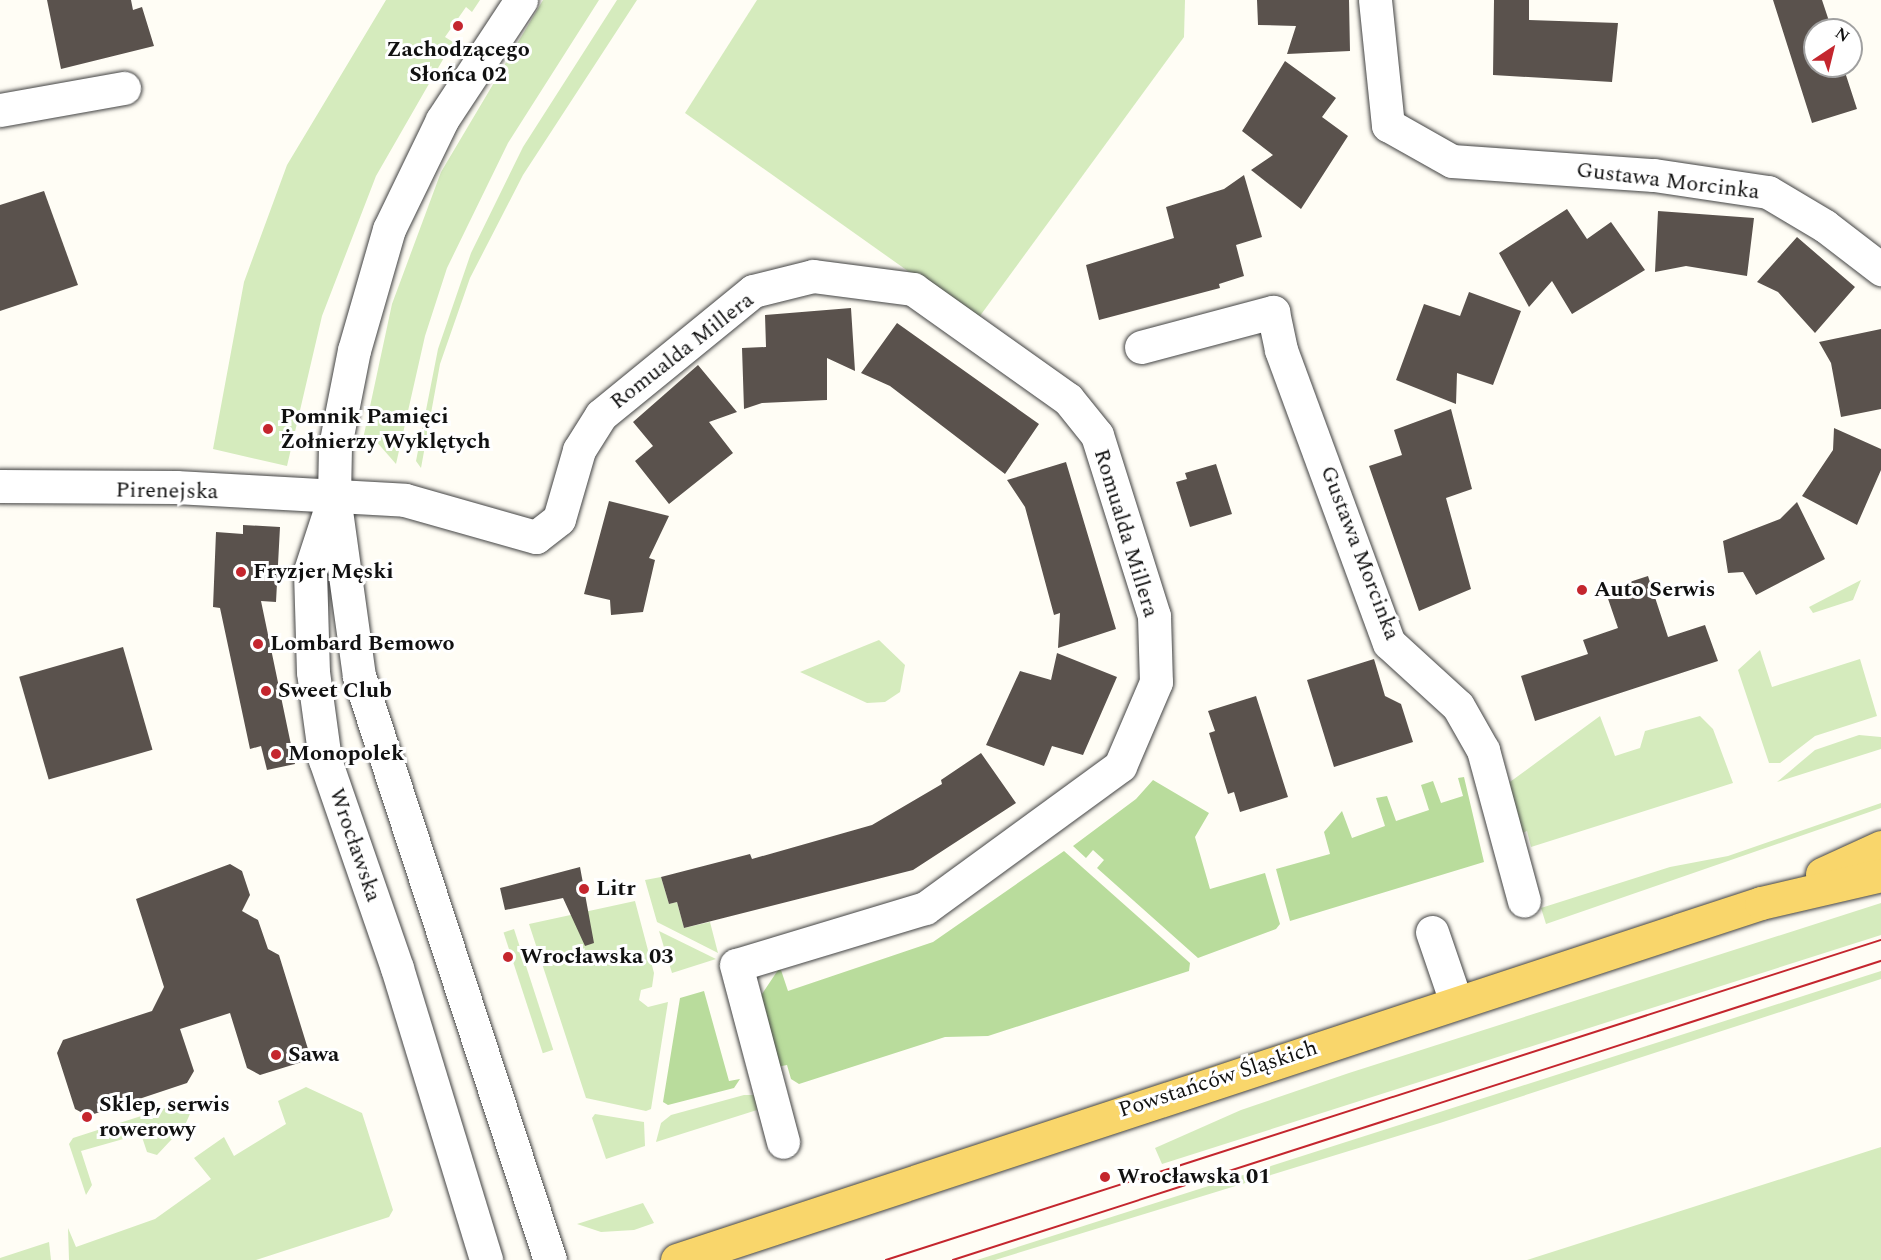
<!DOCTYPE html>
<meta charset="utf-8">
<style>
body{margin:0}
#map{position:relative;width:1881px;height:1260px;overflow:hidden;background:#fffdf5;font-family:Spectral,serif}
div>[style]{position:absolute}
[style*='--x']{left:calc(var(--x)*1px);top:calc(var(--y)*1px);width:calc(var(--w)*1px);rotate:calc(var(--a)*1deg)}
.green>*{inset:0;background:#d5ebbd;transform-origin:0 0}
.forest>*{inset:0;background:#b9dc9c}
.building>*{inset:0;background:#5a524d;transform-origin:0 0}
.roads{filter:drop-shadow(0 0 2px #444) drop-shadow(0 0 2px #444)}
.minor>*{height:33px;margin:-16.5px;padding:0 16.5px;transform-origin:16.5px;border-radius:16.5px;background:#fff}
.major>*{height:33px;margin:-16.5px;padding:0 16.5px;transform-origin:16.5px;border-radius:16.5px;background:#f9d66b}
.tram>*{height:1.5px;margin:-0.75px;padding:0 0.75px;transform-origin:0.75px;border-radius:0.75px;background:#c4262e}
.dots>*{width:16px;height:16px;translate:-50% -50%;box-sizing:border-box;border:3px solid #fff;border-radius:50%}
span{translate:-50% -50%;white-space:nowrap;text-align:center;line-height:1.15;-webkit-text-stroke:6px #fff;paint-order:stroke}
.poi-label{font-size:22px;color:#111;font-weight:700}
.left{translate:0 -50%;text-align:left}
.street-label{font-size:22px;color:#111}
.north{position:absolute;left:1803px;top:18px;width:60px;height:60px;box-sizing:border-box;background:#fff;border:2px solid #a0a0a0;border-radius:50%;rotate:35deg;font-size:16px;font-weight:700;line-height:24px;text-align:center;color:#111}
.north::after{content:'';display:block;margin:auto;width:21px;height:27px;background:#c4262e;clip-path:polygon(50% 0,100% 100%,50% 72%,0 100%)}
</style>
<div id="map">
<div class="green">
<i style="clip-path:polygon(386px 0,480px 0,472px 12px,466px 7px,445px 37px,453px 42px,376px 176px,322px 316px,287px 466px,213px 449px,244px 282px,287px 165px)"></i>
<i style="clip-path:polygon(543px 0,599px 0,508px 143px,447px 268px,425px 336px,396px 464px,375px 440px,363px 439px,392px 304px,441px 172px)"></i>
<i style="clip-path:polygon(617px 0,637px 0,523px 175px,470px 278px,440px 364px,421px 468px,416px 461px,438px 349px,471px 253px,523px 147px)"></i>
<i style="clip-path:polygon(757px 0,1185px 0,1184px 37px,977px 320px,685px 113px)"></i>
<i style="clip-path:polygon(1861px 580px,1853px 600px,1813px 613px,1809px 607px)"></i>
<i style="clip-path:polygon(879px 640px,905px 665px,900px 692px,885px 702px,867px 703px,800px 672px)"></i>
<i style="clip-path:polygon(1760px 650px,1772px 687px,1860px 659px,1877px 716px,1815px 736px,1780px 763px,1769px 763px,1738px 670px)"></i>
<i style="clip-path:polygon(1600px 716px,1615px 756px,1640px 748px,1645px 731px,1700px 716px,1713px 729px,1733px 783px,1531px 847px,1527px 831px,1517px 835px,1503px 787px)"></i>
<i style="clip-path:polygon(1859px 735px,1881px 737px,1881px 749px,1777px 782px,1815px 750px)"></i>
<i style="clip-path:polygon(1881px 803px,1881px 808px,1546px 924px,1541px 908px,1670px 867px,1728px 856px)"></i>
<i style="clip-path:polygon(661px 877px,669px 904px,677px 902px,684px 928px,710px 922px,718px 953px,657px 922px,645px 880px)"></i>
<i style="clip-path:polygon(635px 901px,654px 973px,652px 987px,641px 990px,639px 1000px,648px 1007px,668px 1002px,651px 1109px,646px 1111px,586px 1098px,529px 924px)"></i>
<i style="clip-path:polygon(1881px 903px,1881px 935px,1162px 1164px,1155px 1148px,1241px 1110px,1349px 1073px)"></i>
<i style="left:514px;top:929px;width:127px;height:11px;rotate:72deg"></i>
<i style="clip-path:polygon(659px 931px,716px 959px,672px 973px)"></i>
<i style="clip-path:polygon(1881px 971px,1881px 979px,1440px 1123px,995px 1260px,977px 1260px)"></i>
<i style="clip-path:polygon(306px 1087px,362px 1113px,393px 1210px,389px 1217px,256px 1260px,69px 1260px,68px 1228px,76px 1247px,155px 1219px,211px 1179px,194px 1158px,224px 1137px,234px 1156px,286px 1124px,278px 1101px)"></i>
<i style="clip-path:polygon(744px 1095px,755px 1095px,757px 1110px,656px 1142px,661px 1123px,671px 1115px)"></i>
<i style="clip-path:polygon(197px 1098px,185px 1125px,157px 1155px,147px 1152px,141px 1134px,81px 1151px,92px 1185px,86px 1195px,69px 1144px,73px 1138px)"></i>
<i style="clip-path:polygon(595px 1114px,644px 1122px,645px 1146px,606px 1159px,592px 1118px)"></i>
<i style="clip-path:polygon(1881px 1147px,1881px 1260px,1527px 1260px)"></i>
<i style="clip-path:polygon(643px 1203px,654px 1223px,634px 1230px,601px 1232px,577px 1224px)"></i>
<i style="clip-path:polygon(49px 1242px,51px 1260px,0 1260px,0 1258px)"></i>
</div>
<div class="forest">
<i style="clip-path:polygon(1464px 777px,1484px 862px,1290px 921px,1276px 869px,1330px 854px,1324px 832px,1342px 811px,1352px 838px,1385px 826px,1376px 798px,1387px 796px,1396px 821px,1429px 810px,1421px 785px,1433px 781px,1441px 803px,1463px 796px,1458px 778px)"></i>
<i style="clip-path:polygon(1153px 780px,1209px 813px,1195px 837px,1210px 889px,1265px 873px,1280px 924px,1276px 929px,1198px 958px,1097px 868px,1104px 860px,1093px 850px,1086px 858px,1073px 846px,1136px 799px)"></i>
<i style="clip-path:polygon(1064px 851px,1190px 963px,1189px 971px,988px 1036px,945px 1037px,799px 1084px,791px 1079px,787px 1065px,777px 1067px,760px 997px,780px 967px,788px 991px,933px 942px)"></i>
<i style="clip-path:polygon(704px 991px,729px 1081px,740px 1079px,734px 1088px,668px 1105px,663px 1102px,680px 998px)"></i>
</div>
<div class="building">
<i style="clip-path:polygon(47px 0,131px 0,133px 10px,142px 7px,154px 46px,61px 69px)"></i>
<i style="clip-path:polygon(1257px 0,1349px 0,1350px 51px,1287px 54px,1296px 26px,1258px 25px)"></i>
<i style="clip-path:polygon(1494px 0,1529px 0,1529px 20px,1618px 23px,1612px 82px,1493px 75px)"></i>
<i style="clip-path:polygon(1773px 0,1822px 0,1832px 30px,1815px 30px,1815px 66px,1843px 66px,1857px 109px,1812px 123px)"></i>
<i style="clip-path:polygon(1285px 61px,1336px 98px,1322px 117px,1348px 136px,1301px 209px,1251px 170px,1273px 155px,1242px 131px)"></i>
<i style="clip-path:polygon(1244px 175px,1262px 237px,1236px 245px,1244px 276px,1219px 284px,1220px 288px,1099px 320px,1086px 265px,1174px 238px,1166px 207px,1224px 189px)"></i>
<i style="clip-path:polygon(44px 191px,78px 285px,0 311px,0 205px)"></i>
<i style="clip-path:polygon(1567px 209px,1587px 239px,1611px 222px,1645px 270px,1572px 314px,1552px 281px,1529px 307px,1499px 253px)"></i>
<i style="clip-path:polygon(1658px 211px,1754px 218px,1747px 276px,1686px 266px,1655px 272px)"></i>
<i style="clip-path:polygon(1797px 237px,1855px 287px,1815px 333px,1778px 292px,1757px 282px)"></i>
<i style="clip-path:polygon(1469px 292px,1521px 311px,1493px 385px,1457px 373px,1456px 404px,1396px 380px,1424px 304px,1460px 316px)"></i>
<i style="clip-path:polygon(851px 308px,855px 371px,827px 358px,827px 400px,762px 403px,744px 409px,742px 348px,766px 347px,765px 315px)"></i>
<i style="clip-path:polygon(897px 323px,1039px 424px,1005px 474px,890px 386px,861px 373px)"></i>
<i style="clip-path:polygon(1881px 329px,1881px 409px,1841px 417px,1831px 363px,1819px 342px)"></i>
<i style="clip-path:polygon(698px 365px,737px 412px,709px 422px,733px 453px,669px 504px,635px 461px,653px 446px,633px 422px)"></i>
<i style="clip-path:polygon(1451px 409px,1472px 489px,1446px 498px,1471px 589px,1419px 611px,1369px 466px,1402px 455px,1394px 430px)"></i>
<i style="clip-path:polygon(1834px 428px,1881px 449px,1881px 470px,1857px 525px,1802px 496px,1833px 450px)"></i>
<i style="clip-path:polygon(1066px 462px,1116px 629px,1058px 648px,1060px 613px,1054px 615px,1025px 507px,1007px 480px)"></i>
<i style="clip-path:polygon(1216px 464px,1232px 514px,1190px 527px,1176px 482px,1187px 479px,1185px 473px)"></i>
<i style="clip-path:polygon(609px 501px,669px 516px,649px 558px,655px 560px,643px 612px,611px 615px,610px 600px,584px 594px)"></i>
<i style="clip-path:polygon(1797px 502px,1825px 559px,1756px 595px,1743px 572px,1728px 573px,1723px 541px,1780px 519px)"></i>
<i style="clip-path:polygon(243px 525px,280px 527px,276px 602px,261px 601px,295px 764px,267px 770px,261px 746px,250px 749px,220px 608px,213px 607px,216px 532px,243px 534px)"></i>
<i style="clip-path:polygon(1648px 576px,1668px 637px,1705px 625px,1718px 661px,1535px 721px,1521px 676px,1588px 654px,1583px 640px,1618px 628px,1605px 590px)"></i>
<i style="left:123px;top:647px;width:107px;height:108px;rotate:74deg"></i>
<i style="clip-path:polygon(1057px 653px,1117px 677px,1083px 755px,1052px 746px,1044px 766px,986px 745px,1020px 671px,1051px 680px)"></i>
<i style="clip-path:polygon(1374px 659px,1385px 696px,1401px 704px,1413px 742px,1334px 767px,1307px 680px)"></i>
<i style="clip-path:polygon(1256px 696px,1288px 797px,1240px 812px,1234px 792px,1228px 794px,1209px 733px,1215px 731px,1208px 711px)"></i>
<i style="clip-path:polygon(981px 753px,1016px 803px,913px 870px,684px 928px,677px 902px,669px 904px,661px 877px,750px 854px,752px 859px,872px 825px,942px 784px,941px 780px)"></i>
<i style="clip-path:polygon(230px 864px,242px 871px,250px 895px,242px 911px,258px 920px,268px 949px,279px 955px,308px 1049px,302px 1062px,260px 1075px,247px 1068px,230px 1013px,180px 1029px,194px 1071px,187px 1083px,88px 1116px,75px 1109px,57px 1053px,63px 1040px,152px 1011px,164px 987px,136px 899px)"></i>
<i style="clip-path:polygon(580px 867px,594px 943px,585px 946px,563px 898px,505px 910px,500px 888px)"></i>
</div>
<div class="roads">
<div class="minor">
<i style="--x:521;--y:0;--w:144;--a:123.4"></i>
<i style="--x:442;--y:120;--w:121;--a:115.9"></i>
<i style="--x:389;--y:229;--w:126;--a:106.1"></i>
<i style="--x:354;--y:350;--w:98;--a:101.2"></i>
<i style="--x:335;--y:446;--w:50;--a:91.1"></i>
<i style="--x:334;--y:496;--w:182;--a:82.1"></i>
<i style="--x:359;--y:676;--w:614;--a:71.89"></i>
<i style="--x:1375;--y:0;--w:126;--a:84.1"></i>
<i style="--x:1388;--y:125;--w:73;--a:29.4"></i>
<i style="--x:1452;--y:161;--w:202;--a:4"></i>
<i style="--x:1654;--y:175;--w:115;--a:8.5"></i>
<i style="--x:1768;--y:192;--w:66;--a:30.8"></i>
<i style="--x:1825;--y:226;--w:71;--a:37.5"></i>
<i style="--x:0;--y:110;--w:126;--a:-10.1"></i>
<i style="--x:1141;--y:347;--w:137;--a:-14.9"></i>
<i style="--x:1273;--y:312;--w:39;--a:78"></i>
<i style="--x:1281;--y:350;--w:312;--a:69.8"></i>
<i style="--x:1389;--y:643;--w:93;--a:42.4"></i>
<i style="--x:1458;--y:706;--w:51;--a:60.4"></i>
<i style="--x:1483;--y:750;--w:156;--a:74.8"></i>
<i style="--x:0;--y:486;--w:176;--a:0.3"></i>
<i style="--x:176;--y:487;--w:229;--a:3.2"></i>
<i style="--x:405;--y:500;--w:136;--a:15.8"></i>
<i style="--x:536;--y:537;--w:29;--a:-38"></i>
<i style="--x:559;--y:519;--w:72;--a:-73.8"></i>
<i style="--x:579;--y:450;--w:41;--a:-57.8"></i>
<i style="--x:601;--y:415;--w:196;--a:-39.2"></i>
<i style="--x:753;--y:291;--w:62;--a:-14"></i>
<i style="--x:813;--y:276;--w:101;--a:7.4"></i>
<i style="--x:913;--y:289;--w:190;--a:35.4"></i>
<i style="--x:1068;--y:399;--w:46;--a:51.1"></i>
<i style="--x:1097;--y:435;--w:190;--a:72.5"></i>
<i style="--x:1154;--y:616;--w:66;--a:88.3"></i>
<i style="--x:1156;--y:682;--w:91;--a:113.2"></i>
<i style="--x:1120;--y:766;--w:241;--a:143.9"></i>
<i style="--x:925;--y:908;--w:197;--a:163.2"></i>
<i style="--x:736;--y:965;--w:183;--a:75.1"></i>
<i style="--x:331;--y:507;--w:67;--a:108.2"></i>
<i style="--x:310;--y:571;--w:101;--a:88.3"></i>
<i style="--x:313;--y:672;--w:89;--a:82.2"></i>
<i style="--x:325;--y:760;--w:220;--a:70.9"></i>
<i style="--x:397;--y:968;--w:305;--a:73"></i>
<i style="--x:1432;--y:932;--w:74;--a:71.1"></i>
</div>
<div class="major">
<i style="--x:1822;--y:874;--w:65;--a:-24.6"></i>
<i style="--x:677;--y:1260;--w:1141;--a:-18.23"></i>
<i style="--x:1761;--y:903;--w:123;--a:-13.1"></i>
</div>
</div>
<div class="tram">
<i style="--x:886;--y:1260;--w:1045;--a:-17.83"></i>
<i style="--x:953;--y:1260;--w:975;--a:-17.86"></i>
</div>
<div class="dots">
<i style="left:458px;top:26px;background:#c4262e"></i>
<i style="left:268px;top:429px;background:#c4262e"></i>
<i style="left:241px;top:572px;background:#c4262e"></i>
<i style="left:1582px;top:590px;background:#c4262e"></i>
<i style="left:258px;top:644px;background:#c4262e"></i>
<i style="left:266px;top:691px;background:#c4262e"></i>
<i style="left:276px;top:754px;background:#c4262e"></i>
<i style="left:584px;top:889px;background:#c4262e"></i>
<i style="left:508px;top:957px;background:#c4262e"></i>
<i style="left:276px;top:1055px;background:#c4262e"></i>
<i style="left:87px;top:1117px;background:#c4262e"></i>
<i style="left:1105px;top:1177px;background:#c4262e"></i>
</div>
<div class="poi-label">
<span style="left:458px;top:62px">Zachodzącego<br>Słońca 02</span>
<span class="left" style="left:280px;top:429px">Pomnik Pamięci<br>Żołnierzy Wyklętych</span>
<span class="left" style="left:253px;top:572px">Fryzjer Męski</span>
<span class="left" style="left:1594px;top:590px">Auto Serwis</span>
<span class="left" style="left:270px;top:644px">Lombard Bemowo</span>
<span class="left" style="left:278px;top:691px">Sweet Club</span>
<span class="left" style="left:288px;top:754px">Monopolek</span>
<span class="left" style="left:596px;top:889px">Litr</span>
<span class="left" style="left:520px;top:957px">Wrocławska 03</span>
<span class="left" style="left:288px;top:1055px">Sawa</span>
<span class="left" style="left:99px;top:1117px">Sklep, serwis<br>rowerowy</span>
<span class="left" style="left:1117px;top:1177px">Wrocławska 01</span>
</div>
<div class="street-label">
<span style="left:1668px;top:181px;rotate:7deg">Gustawa Morcinka</span>
<span style="left:682px;top:351px;rotate:-38deg">Romualda Millera</span>
<span style="left:167px;top:491px;rotate:1deg">Pirenejska</span>
<span style="left:1126px;top:533px;rotate:73deg">Romualda Millera</span>
<span style="left:1360px;top:553px;rotate:69deg">Gustawa Morcinka</span>
<span style="left:355px;top:845px;rotate:71deg">Wrocławska</span>
<span style="left:1218px;top:1079px;rotate:-18deg">Powstańców Śląskich</span>
</div>
<div class="north">N</div>
</div>
